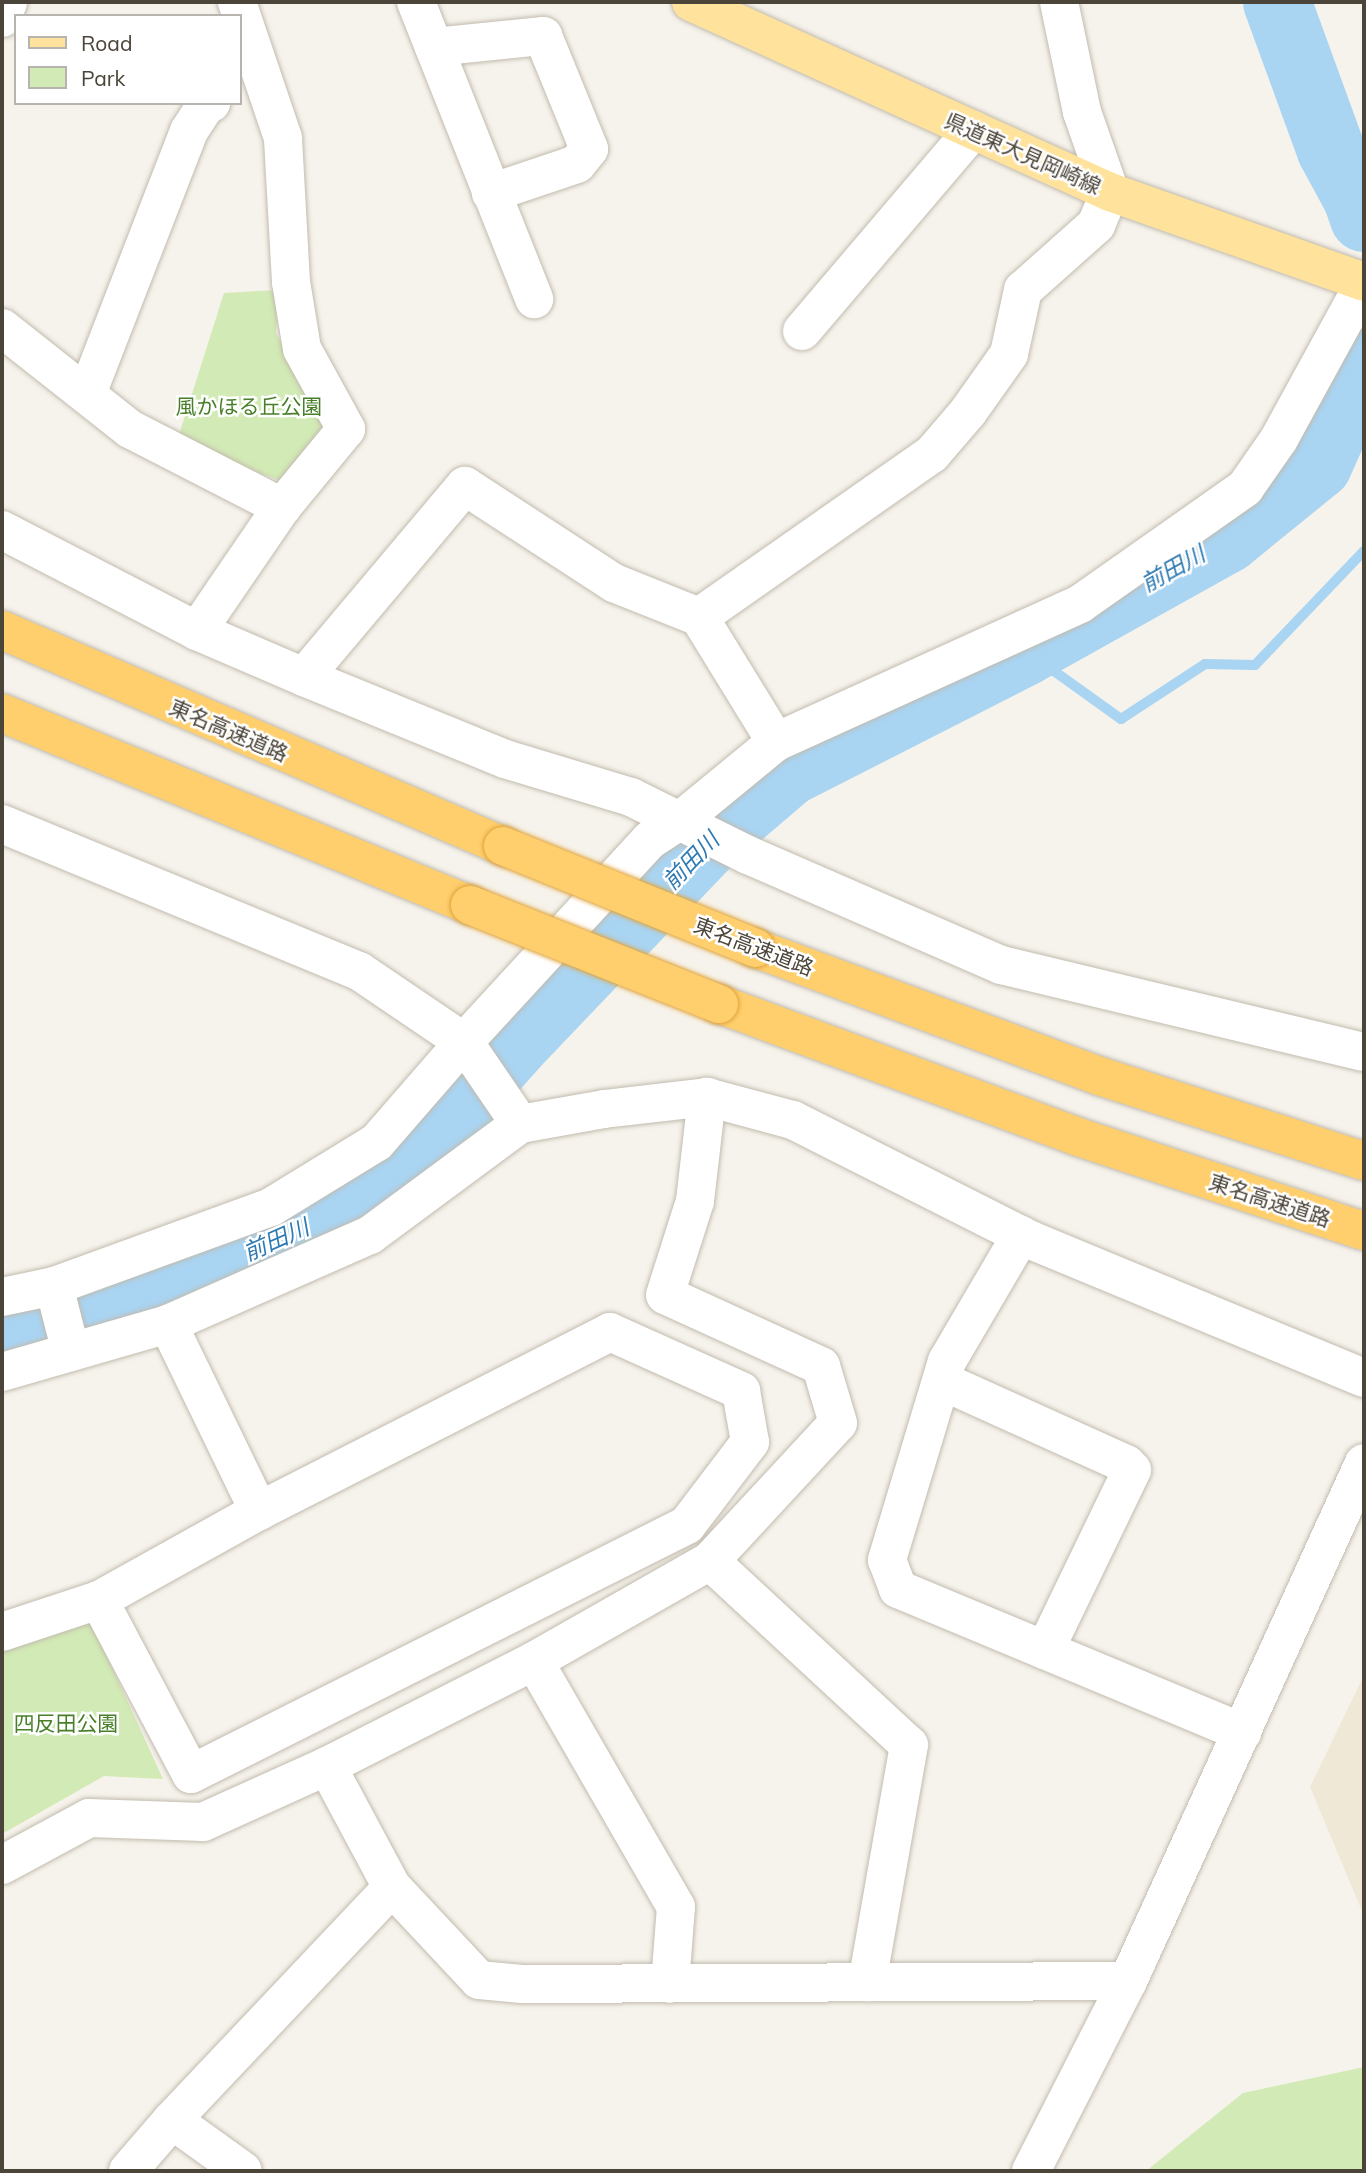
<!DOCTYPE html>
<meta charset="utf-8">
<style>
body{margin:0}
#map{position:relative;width:1366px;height:2173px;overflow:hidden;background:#f6f3ec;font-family:Mulish,"Noto Sans JP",sans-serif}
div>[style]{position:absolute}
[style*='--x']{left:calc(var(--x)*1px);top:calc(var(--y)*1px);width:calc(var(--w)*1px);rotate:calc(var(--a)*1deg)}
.education>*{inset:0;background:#efe8d6}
.green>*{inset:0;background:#d2eab5}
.stream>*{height:10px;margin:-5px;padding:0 5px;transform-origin:5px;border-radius:5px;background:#a9d4f2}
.river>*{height:68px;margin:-34px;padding:0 34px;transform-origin:34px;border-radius:34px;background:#a9d4f2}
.roads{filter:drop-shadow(0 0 2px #c2bbae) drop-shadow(0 0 2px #c2bbae)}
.minor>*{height:38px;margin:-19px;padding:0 19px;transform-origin:19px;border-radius:19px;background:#fff}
.major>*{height:38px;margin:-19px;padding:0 19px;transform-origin:19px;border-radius:19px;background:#ffe39c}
.highway>*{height:38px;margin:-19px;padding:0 19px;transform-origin:19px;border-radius:19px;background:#ffcf6e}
.bridges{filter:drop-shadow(0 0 2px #e0a43c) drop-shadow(0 0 2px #e0a43c)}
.highway-bridge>*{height:38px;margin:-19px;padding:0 19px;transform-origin:19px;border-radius:19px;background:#ffcf6e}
span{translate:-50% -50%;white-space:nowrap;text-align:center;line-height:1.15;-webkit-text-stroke:5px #fff;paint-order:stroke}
.street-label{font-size:21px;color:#4b4439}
.park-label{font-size:21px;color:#4a7f2a}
.water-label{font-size:23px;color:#2e7ab2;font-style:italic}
.frame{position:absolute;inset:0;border:4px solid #4b4439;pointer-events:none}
.legend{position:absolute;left:14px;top:14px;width:228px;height:91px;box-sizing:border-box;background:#fff;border:2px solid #b7b4b0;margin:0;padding:9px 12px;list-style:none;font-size:21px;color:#4b4439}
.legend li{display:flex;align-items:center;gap:14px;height:35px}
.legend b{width:35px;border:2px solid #b7b4b0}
</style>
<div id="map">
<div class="education">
<i style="clip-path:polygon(1364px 1675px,1364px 1916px,1310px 1787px)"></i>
</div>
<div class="green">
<i style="clip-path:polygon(279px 290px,276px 333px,326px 426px,286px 483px,177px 441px,224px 293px)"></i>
<i style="clip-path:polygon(89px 1617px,163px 1779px,104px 1776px,2px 1834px,2px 1646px)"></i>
<i style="clip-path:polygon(1364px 2067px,1364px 2171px,1146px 2171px,1243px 2093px)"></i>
</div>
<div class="stream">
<i style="--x:1026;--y:651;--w:117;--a:35.6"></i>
<i style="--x:1121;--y:719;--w:100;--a:-33.2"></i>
<i style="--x:1205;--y:664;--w:50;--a:1.1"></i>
<i style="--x:1255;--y:665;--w:158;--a:-46.3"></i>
</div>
<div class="river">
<i style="--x:1277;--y:2;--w:158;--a:70"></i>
<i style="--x:1331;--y:150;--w:55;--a:61.6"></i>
<i style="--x:1357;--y:198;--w:21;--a:71"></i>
<i style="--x:2;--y:1336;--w:108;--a:-15.1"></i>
<i style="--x:106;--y:1308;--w:208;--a:-21.1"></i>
<i style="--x:300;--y:1233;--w:145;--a:-34.3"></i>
<i style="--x:420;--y:1151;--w:142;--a:-48.4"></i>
<i style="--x:514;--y:1045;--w:289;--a:-46.3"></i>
<i style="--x:714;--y:836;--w:99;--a:-40.5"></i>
<i style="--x:789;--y:772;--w:266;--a:-27"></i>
<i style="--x:1026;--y:651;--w:230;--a:-29.1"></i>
<i style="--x:1227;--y:539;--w:117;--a:-39.1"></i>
<i style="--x:1318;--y:465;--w:112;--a:-65.7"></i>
</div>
<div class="roads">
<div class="minor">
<i style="--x:416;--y:2;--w:320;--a:68.3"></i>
<i style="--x:2;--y:18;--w:17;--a:-69"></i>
<i style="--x:434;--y:47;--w:110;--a:-5.8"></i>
<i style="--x:543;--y:36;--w:122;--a:67.8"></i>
<i style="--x:589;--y:149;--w:19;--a:129"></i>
<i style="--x:577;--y:164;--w:91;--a:161.4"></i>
<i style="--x:2;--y:328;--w:163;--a:38.3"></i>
<i style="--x:130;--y:429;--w:171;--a:27.2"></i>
<i style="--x:802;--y:331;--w:264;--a:-49.6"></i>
<i style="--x:87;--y:394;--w:282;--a:-68.8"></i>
<i style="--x:189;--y:131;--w:30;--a:-57"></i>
<i style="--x:205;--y:106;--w:7;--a:-27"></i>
<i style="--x:2;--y:530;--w:220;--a:27.4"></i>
<i style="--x:197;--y:631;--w:116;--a:23.3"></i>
<i style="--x:304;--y:677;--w:217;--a:22.2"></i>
<i style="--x:505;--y:759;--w:132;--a:16.8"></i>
<i style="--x:631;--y:797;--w:131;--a:26.4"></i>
<i style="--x:748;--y:855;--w:276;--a:23.5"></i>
<i style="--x:1001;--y:965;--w:373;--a:13.5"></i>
<i style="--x:197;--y:631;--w:150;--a:-55.6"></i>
<i style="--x:282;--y:507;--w:101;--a:-50.6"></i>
<i style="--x:346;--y:429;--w:91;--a:-118.8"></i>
<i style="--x:302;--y:349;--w:68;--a:-99.3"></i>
<i style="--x:291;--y:282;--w:144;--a:-93.2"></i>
<i style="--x:283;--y:138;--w:144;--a:-108.7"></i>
<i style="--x:304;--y:677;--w:250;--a:-49.9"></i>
<i style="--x:465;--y:486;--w:178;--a:33.1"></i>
<i style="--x:614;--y:583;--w:92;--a:21.8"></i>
<i style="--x:776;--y:742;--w:147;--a:-121.6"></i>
<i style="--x:699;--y:617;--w:284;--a:-35"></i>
<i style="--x:932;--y:454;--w:55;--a:-49.4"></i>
<i style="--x:968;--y:412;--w:71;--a:-54.7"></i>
<i style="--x:1009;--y:354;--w:66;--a:-77.7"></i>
<i style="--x:1023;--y:290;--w:98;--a:-41.7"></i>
<i style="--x:1096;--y:225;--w:36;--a:-67"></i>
<i style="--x:1110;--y:192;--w:85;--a:-109.3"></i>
<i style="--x:1082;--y:112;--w:112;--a:-101.8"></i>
<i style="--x:2;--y:824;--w:386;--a:22.4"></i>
<i style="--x:359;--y:971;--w:127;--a:34.1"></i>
<i style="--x:464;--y:1042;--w:99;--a:55.7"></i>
<i style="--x:1021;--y:1235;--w:146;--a:120.4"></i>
<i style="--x:947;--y:1361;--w:208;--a:106.8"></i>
<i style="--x:887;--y:1560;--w:31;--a:69"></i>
<i style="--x:898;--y:1589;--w:373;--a:22.6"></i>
<i style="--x:54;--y:1286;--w:68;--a:75.6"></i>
<i style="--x:2;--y:1297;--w:53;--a:-11.9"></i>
<i style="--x:54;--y:1286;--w:231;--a:-20"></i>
<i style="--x:271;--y:1207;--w:124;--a:-31.5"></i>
<i style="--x:377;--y:1142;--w:133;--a:-49"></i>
<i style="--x:464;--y:1042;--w:275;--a:-47.4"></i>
<i style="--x:650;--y:840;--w:37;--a:-33"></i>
<i style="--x:681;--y:820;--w:123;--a:-39.4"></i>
<i style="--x:776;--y:742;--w:334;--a:-24.4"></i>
<i style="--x:1080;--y:604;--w:202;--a:-35.1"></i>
<i style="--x:1245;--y:488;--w:60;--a:-55.2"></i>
<i style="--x:1279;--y:439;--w:177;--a:-61.3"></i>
<i style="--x:168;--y:1324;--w:208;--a:64.1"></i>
<i style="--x:2;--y:1372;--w:173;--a:-16.1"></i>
<i style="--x:168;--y:1324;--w:221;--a:-23.8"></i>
<i style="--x:370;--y:1235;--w:187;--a:-36.5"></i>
<i style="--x:520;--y:1124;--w:85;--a:-10.1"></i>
<i style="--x:604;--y:1109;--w:104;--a:-6.6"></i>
<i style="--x:707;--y:1097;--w:89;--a:15"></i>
<i style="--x:793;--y:1120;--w:269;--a:26.8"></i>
<i style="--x:1033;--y:1241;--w:358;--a:22.5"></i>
<i style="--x:942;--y:1381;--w:202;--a:24.3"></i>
<i style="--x:1126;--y:1464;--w:8;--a:45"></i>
<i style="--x:1132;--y:1470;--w:200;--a:115.8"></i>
<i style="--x:710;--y:1561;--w:271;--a:42.8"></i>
<i style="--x:909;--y:1745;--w:241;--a:100"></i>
<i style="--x:2;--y:1632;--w:102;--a:-18.3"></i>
<i style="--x:99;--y:1600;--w:183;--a:-29.1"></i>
<i style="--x:259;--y:1511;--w:394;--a:-27"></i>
<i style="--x:610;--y:1332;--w:144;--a:24.2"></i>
<i style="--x:741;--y:1391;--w:52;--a:80"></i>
<i style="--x:750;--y:1442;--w:104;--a:127.2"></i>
<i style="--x:687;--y:1525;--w:555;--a:153.34"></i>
<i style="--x:191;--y:1774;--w:197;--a:-117.9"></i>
<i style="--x:534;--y:1661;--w:284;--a:60"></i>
<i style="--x:676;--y:1907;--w:77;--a:94.5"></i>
<i style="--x:327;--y:1766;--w:137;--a:61.8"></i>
<i style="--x:392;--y:1887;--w:127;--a:46.9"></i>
<i style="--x:479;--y:1980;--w:43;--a:5.3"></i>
<i style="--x:522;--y:1984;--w:606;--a:-0.28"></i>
<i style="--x:2;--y:1865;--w:99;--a:-28.4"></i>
<i style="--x:89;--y:1818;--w:114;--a:2"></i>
<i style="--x:203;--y:1822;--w:136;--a:-24.3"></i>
<i style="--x:327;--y:1766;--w:232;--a:-26.9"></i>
<i style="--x:534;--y:1661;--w:202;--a:-29.6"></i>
<i style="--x:710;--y:1561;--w:188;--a:-47.2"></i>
<i style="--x:838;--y:1423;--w:59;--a:-106.6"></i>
<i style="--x:821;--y:1366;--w:171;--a:-155.5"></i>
<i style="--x:665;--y:1295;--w:99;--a:-72.3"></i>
<i style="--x:695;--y:1201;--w:105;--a:-83.4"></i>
<i style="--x:172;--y:2120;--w:87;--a:35.7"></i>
<i style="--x:128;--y:2171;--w:67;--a:-49.2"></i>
<i style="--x:172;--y:2120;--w:320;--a:-46.6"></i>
<i style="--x:1031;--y:2171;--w:213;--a:-63"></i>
<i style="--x:1128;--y:1981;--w:569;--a:-65.51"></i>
</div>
<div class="major">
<i style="--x:691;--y:2;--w:460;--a:24.4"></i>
<i style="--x:1110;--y:192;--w:269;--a:19.5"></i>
</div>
<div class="highway">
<i style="--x:2;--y:630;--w:546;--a:23.32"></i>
<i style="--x:2;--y:713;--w:506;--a:22.31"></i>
<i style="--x:755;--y:948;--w:367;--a:20.4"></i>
<i style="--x:1099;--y:1076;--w:278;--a:17.8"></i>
<i style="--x:719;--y:1004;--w:383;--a:20.3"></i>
<i style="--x:1078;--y:1137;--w:301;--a:18.2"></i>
</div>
</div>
<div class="bridges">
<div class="highway-bridge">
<i style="--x:503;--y:846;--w:272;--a:22"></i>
<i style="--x:470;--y:905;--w:268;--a:21.7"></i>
</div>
</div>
<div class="street-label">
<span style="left:1023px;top:153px;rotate:24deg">県道東大見岡崎線</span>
<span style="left:229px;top:730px;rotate:23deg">東名高速道路</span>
<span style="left:754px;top:946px;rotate:21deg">東名高速道路</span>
<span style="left:1270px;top:1200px;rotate:18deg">東名高速道路</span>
</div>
<div class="park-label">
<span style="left:249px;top:406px">風かほる丘公園</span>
<span style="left:66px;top:1723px">四反田公園</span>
</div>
<div class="water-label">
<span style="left:1173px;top:569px;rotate:-29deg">前田川</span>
<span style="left:691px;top:861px;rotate:-46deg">前田川</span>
<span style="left:276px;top:1240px;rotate:-24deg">前田川</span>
</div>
<div class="frame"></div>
<ul class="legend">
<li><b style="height:9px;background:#ffe39c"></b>Road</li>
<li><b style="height:19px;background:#d2eab5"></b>Park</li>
</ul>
</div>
